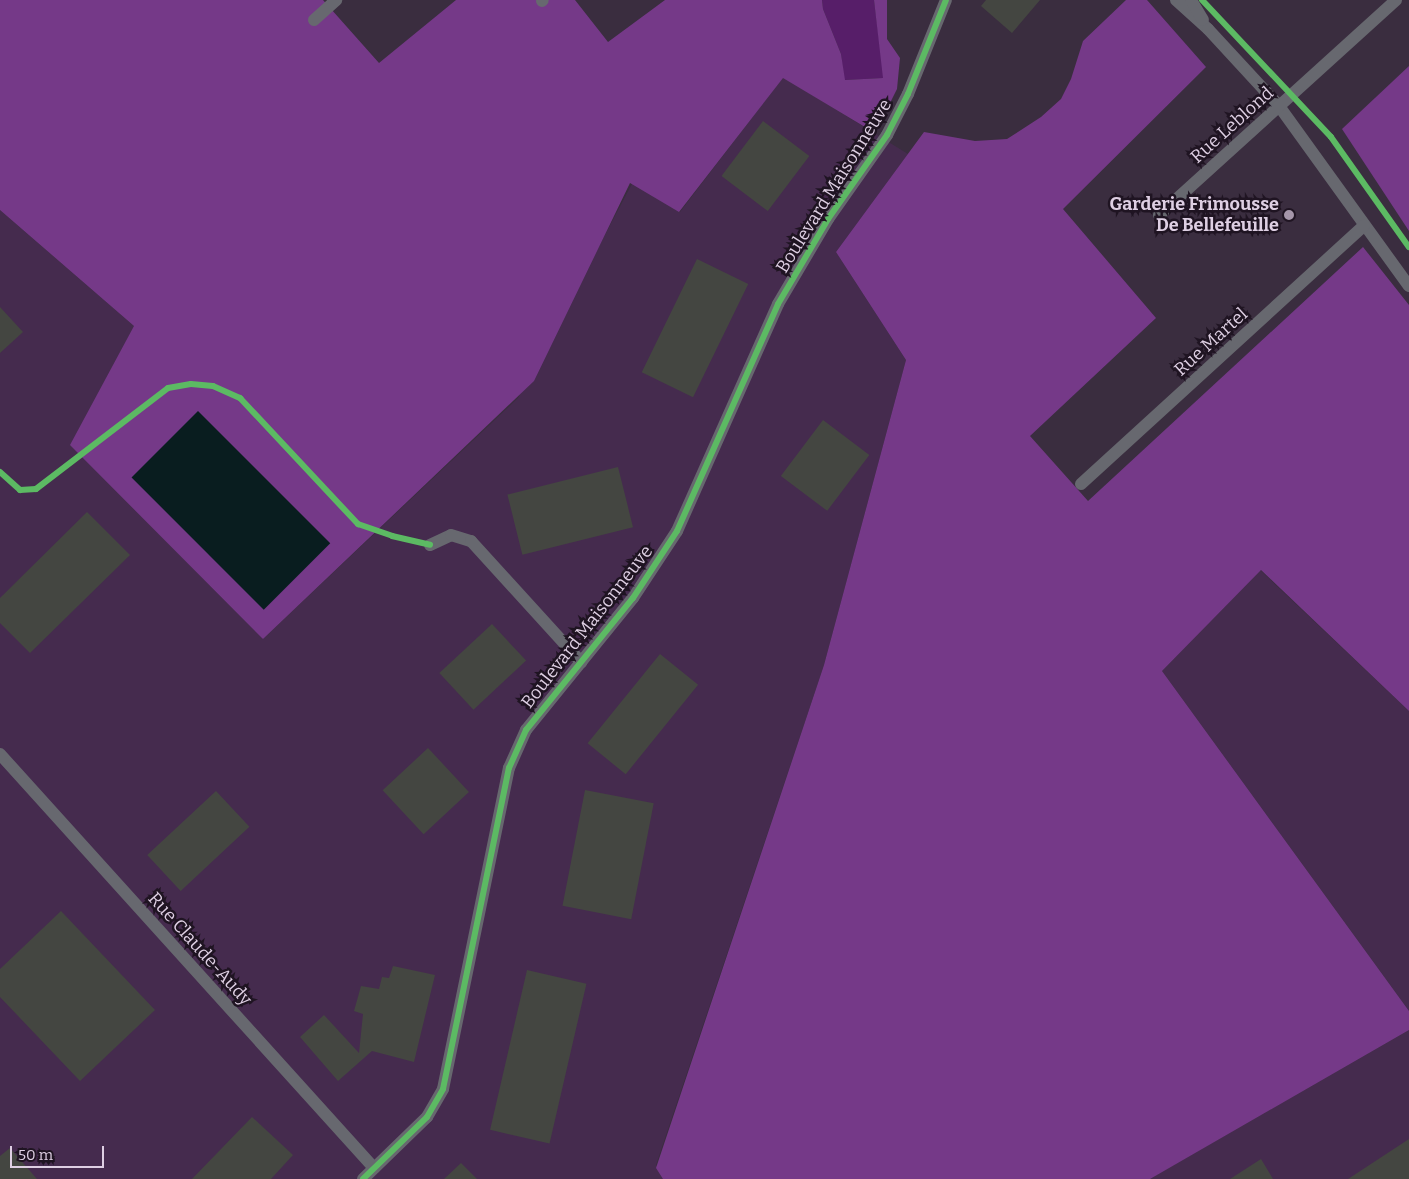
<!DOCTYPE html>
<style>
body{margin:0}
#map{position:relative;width:1409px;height:1179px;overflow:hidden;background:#3a2d3f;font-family:Bitter,serif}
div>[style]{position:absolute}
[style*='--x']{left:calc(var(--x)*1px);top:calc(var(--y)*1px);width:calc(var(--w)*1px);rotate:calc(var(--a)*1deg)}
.built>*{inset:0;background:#452b4e}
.green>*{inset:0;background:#571e69}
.forest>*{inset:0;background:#753988}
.water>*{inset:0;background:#091d1f;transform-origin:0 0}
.building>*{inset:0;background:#444641;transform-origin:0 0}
.minor>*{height:12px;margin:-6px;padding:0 6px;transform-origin:6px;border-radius:6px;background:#67686f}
.cycleway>*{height:6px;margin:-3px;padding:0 3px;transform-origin:3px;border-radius:3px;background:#5cba63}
.dots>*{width:14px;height:14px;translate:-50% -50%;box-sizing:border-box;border:2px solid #1f1422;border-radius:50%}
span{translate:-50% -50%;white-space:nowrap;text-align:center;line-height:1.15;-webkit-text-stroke:5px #1f1422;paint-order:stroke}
.street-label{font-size:18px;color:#decfe3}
.poi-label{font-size:18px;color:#decfe3;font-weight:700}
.right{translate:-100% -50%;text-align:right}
.scale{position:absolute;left:10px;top:1146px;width:94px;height:22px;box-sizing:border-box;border:2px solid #decfe3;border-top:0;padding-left:6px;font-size:15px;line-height:18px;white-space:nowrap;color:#decfe3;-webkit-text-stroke:4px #1f1422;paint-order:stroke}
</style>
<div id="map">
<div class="built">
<i style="clip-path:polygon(783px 77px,908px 154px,836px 252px,906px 360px,824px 665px,656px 1165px,666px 1179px,0 1179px,0 210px,134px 326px,263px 639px,518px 398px,633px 182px,680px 212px)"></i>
<i style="clip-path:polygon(1260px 570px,1409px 711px,1409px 1011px,1162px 671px)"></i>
<i style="clip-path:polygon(1409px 1030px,1409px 1179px,1149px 1179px)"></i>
</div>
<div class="green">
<i style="clip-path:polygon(822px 0,874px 0,884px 78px,844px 80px,841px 54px,823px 9px)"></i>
</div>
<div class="forest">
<i style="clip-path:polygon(0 0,323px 0,379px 63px,456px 0,575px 0,608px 42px,665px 0,822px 0,823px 9px,841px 54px,845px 80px,883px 78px,874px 0,887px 0,887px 39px,900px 58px,897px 89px,875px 133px,783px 78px,679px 212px,630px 183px,534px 381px,263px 639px,70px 445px,134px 326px,0 210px)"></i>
<i style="clip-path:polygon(1126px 0,1147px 0,1206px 67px,1063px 209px,1156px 318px,1030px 436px,1088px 501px,1363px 247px,1409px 305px,1409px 711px,1261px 570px,1162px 671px,1409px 1011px,1409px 1030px,1150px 1179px,663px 1179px,656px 1168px,824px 665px,906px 360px,836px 252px,924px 132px,975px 141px,1007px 139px,1041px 117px,1061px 99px,1071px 79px,1083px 41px)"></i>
<i style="clip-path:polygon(1409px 66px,1409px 231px,1342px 129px)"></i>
</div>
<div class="water">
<i style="left:198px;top:411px;width:187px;height:94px;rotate:45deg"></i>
</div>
<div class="building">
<i style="clip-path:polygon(986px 0,1040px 0,1012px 33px,981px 6px)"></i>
<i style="left:763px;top:121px;width:58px;height:69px;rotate:37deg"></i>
<i style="left:697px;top:259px;width:57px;height:126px;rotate:26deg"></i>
<i style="clip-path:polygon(0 307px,23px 332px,0 353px)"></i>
<i style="left:823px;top:420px;width:58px;height:70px;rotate:37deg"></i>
<i style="left:618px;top:467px;width:62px;height:114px;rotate:76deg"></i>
<i style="clip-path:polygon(87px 512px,130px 555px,30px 653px,0 623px,0 598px)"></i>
<i style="left:492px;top:624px;width:50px;height:72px;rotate:47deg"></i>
<i style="left:660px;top:654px;width:49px;height:115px;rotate:39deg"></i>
<i style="left:428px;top:748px;width:60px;height:62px;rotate:47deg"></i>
<i style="left:585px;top:790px;width:70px;height:118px;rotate:11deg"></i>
<i style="left:216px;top:791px;width:49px;height:94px;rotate:47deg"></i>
<i style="clip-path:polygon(61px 911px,155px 1010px,80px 1081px,0 997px,0 969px)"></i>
<i style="clip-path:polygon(393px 966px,435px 975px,414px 1062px,372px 1051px,338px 1081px,300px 1037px,324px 1015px,359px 1053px,363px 1014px,354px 1011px,361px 986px,379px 989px,382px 977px,389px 978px)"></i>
<i style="left:527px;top:970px;width:61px;height:164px;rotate:13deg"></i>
<i style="clip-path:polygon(252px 1117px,293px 1155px,271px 1179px,192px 1179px)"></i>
<i style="clip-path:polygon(1409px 1139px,1409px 1179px,1348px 1179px)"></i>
<i style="clip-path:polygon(10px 1148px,37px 1179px,0 1179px,0 1156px)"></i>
<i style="clip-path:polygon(1261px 1159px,1273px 1179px,1230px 1179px)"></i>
<i style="clip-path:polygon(461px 1163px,477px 1179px,444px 1179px)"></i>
</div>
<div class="minor">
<i style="--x:1176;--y:0;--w:43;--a:42.2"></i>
<i style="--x:1208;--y:29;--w:105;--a:47.3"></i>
<i style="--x:1279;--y:106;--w:222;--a:54.2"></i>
<i style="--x:1191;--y:0;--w:23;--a:59"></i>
<i style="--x:542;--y:1;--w:1;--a:-45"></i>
<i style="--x:314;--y:20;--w:30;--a:-42"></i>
<i style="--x:1159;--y:215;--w:320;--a:-42.2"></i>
<i style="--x:1081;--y:484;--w:383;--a:-42.4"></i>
<i style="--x:430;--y:545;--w:23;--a:-25"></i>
<i style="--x:451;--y:535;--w:21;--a:17"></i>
<i style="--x:471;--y:541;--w:164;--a:47.7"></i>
<i style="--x:0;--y:754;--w:558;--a:47.91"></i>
<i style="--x:363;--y:1179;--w:89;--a:-44.1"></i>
<i style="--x:427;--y:1117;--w:32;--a:-60"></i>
<i style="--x:443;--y:1089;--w:328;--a:-78.4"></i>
<i style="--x:509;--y:768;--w:42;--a:-65.9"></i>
<i style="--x:526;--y:730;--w:170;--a:-51"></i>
<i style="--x:633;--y:598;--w:80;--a:-56.7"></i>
<i style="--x:677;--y:531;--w:248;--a:-66"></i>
<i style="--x:778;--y:304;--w:99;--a:-59.5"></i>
<i style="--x:828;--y:219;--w:103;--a:-54.9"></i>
<i style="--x:887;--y:135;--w:46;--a:-62.9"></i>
<i style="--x:908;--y:94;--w:101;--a:-68"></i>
</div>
<div class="cycleway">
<i style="--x:1202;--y:0;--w:188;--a:46.7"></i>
<i style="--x:1331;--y:137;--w:135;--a:54.7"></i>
<i style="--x:0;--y:472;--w:27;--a:42"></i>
<i style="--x:20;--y:490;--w:16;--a:-4"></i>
<i style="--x:36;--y:489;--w:166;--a:-37.4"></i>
<i style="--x:168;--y:388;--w:23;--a:-10"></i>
<i style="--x:191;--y:384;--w:22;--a:5"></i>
<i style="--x:213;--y:386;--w:30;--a:24"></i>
<i style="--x:240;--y:398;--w:173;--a:46.9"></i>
<i style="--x:358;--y:524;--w:36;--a:19"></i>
<i style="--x:392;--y:536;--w:39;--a:13"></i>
<i style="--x:363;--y:1179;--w:89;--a:-44.1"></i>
<i style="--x:427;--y:1117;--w:32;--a:-60"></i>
<i style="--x:443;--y:1089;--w:328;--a:-78.4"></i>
<i style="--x:509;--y:768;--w:42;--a:-65.9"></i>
<i style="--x:526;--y:730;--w:170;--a:-51"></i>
<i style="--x:633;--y:598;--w:80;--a:-56.7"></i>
<i style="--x:677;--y:531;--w:248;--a:-66"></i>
<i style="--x:778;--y:304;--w:99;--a:-59.5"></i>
<i style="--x:828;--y:219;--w:103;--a:-54.9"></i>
<i style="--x:887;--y:135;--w:46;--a:-62.9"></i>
<i style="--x:908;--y:94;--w:101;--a:-68"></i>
</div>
<div class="dots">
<i style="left:1289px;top:215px;background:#a596aa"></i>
</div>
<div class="street-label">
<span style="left:1232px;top:125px;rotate:-42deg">Rue Leblond</span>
<span style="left:834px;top:186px;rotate:-58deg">Boulevard Maisonneuve</span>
<span style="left:1211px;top:342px;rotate:-42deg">Rue Martel</span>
<span style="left:587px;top:627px;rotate:-52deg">Boulevard Maisonneuve</span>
<span style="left:200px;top:949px;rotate:48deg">Rue Claude-Audy</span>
</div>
<div class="poi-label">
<span class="right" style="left:1279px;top:215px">Garderie Frimousse<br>De Bellefeuille</span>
</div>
<div class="scale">50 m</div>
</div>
